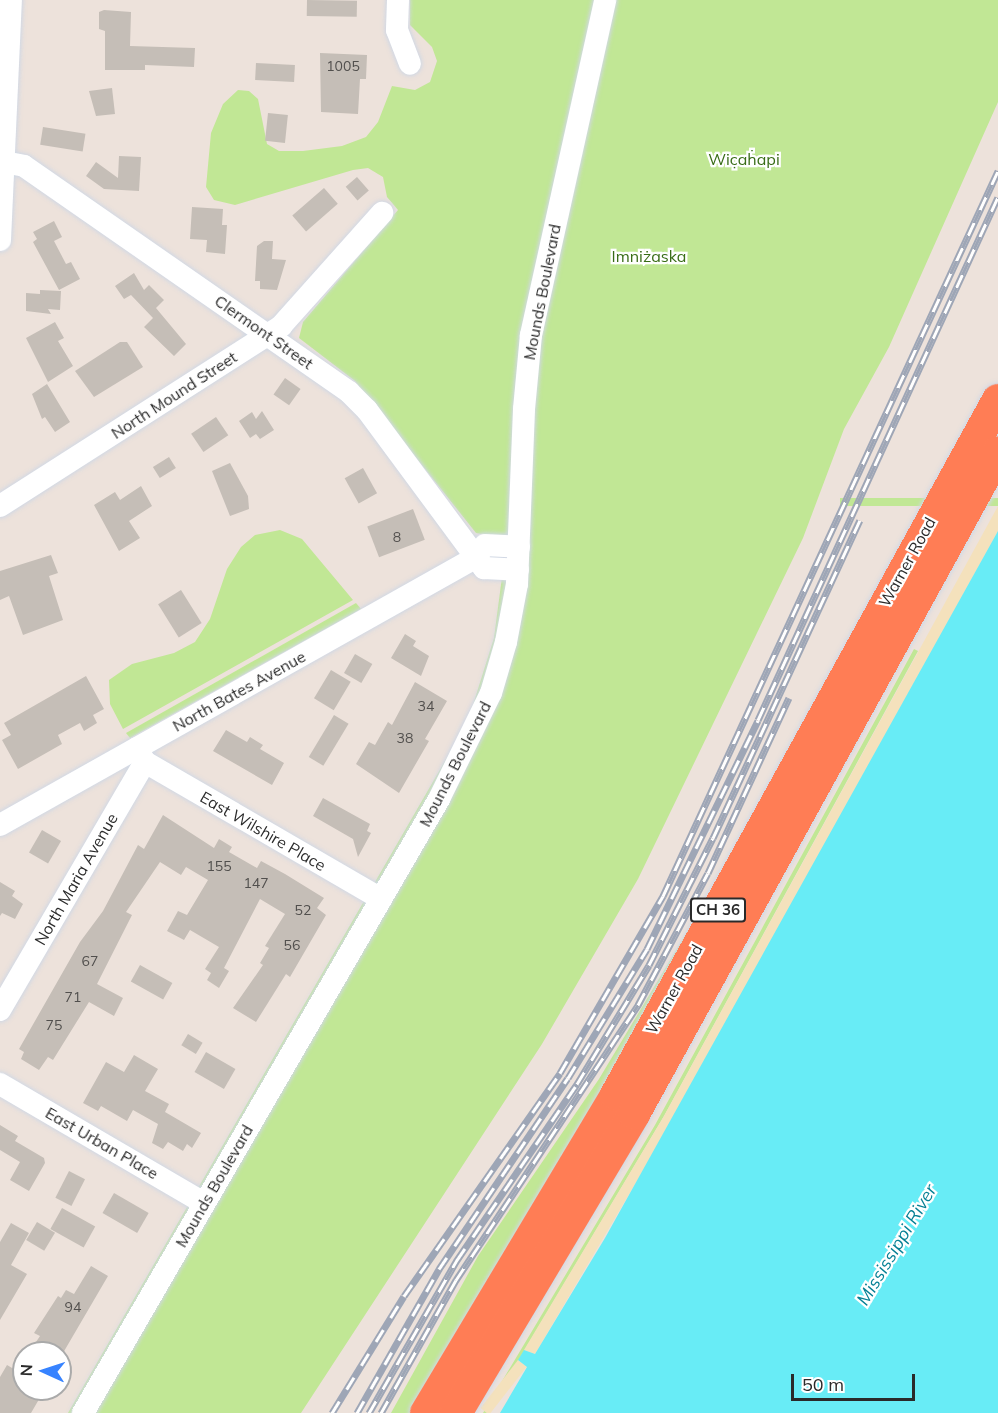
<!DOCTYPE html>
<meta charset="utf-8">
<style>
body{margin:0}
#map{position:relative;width:998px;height:1413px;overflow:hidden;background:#ede2db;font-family:Mulish,sans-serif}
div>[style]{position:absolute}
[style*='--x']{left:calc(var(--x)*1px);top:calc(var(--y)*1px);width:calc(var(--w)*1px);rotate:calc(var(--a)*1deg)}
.green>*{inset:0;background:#c1e795;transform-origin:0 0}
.sand>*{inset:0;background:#f4e1bc;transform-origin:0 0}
.water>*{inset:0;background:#68ecf6}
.building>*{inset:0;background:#c5beb7;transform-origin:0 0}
.roads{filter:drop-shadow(0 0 2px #d1d8e4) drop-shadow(0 0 2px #d1d8e4)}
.minor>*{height:22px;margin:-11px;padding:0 11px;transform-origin:11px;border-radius:11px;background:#fff}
.highway>*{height:32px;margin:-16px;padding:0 16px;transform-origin:16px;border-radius:16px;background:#ff7d55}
.rail>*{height:7px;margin-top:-3.5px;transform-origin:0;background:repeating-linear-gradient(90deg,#fff 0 14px,#9ea6b6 0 28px);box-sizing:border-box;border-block:2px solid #9ea6b6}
span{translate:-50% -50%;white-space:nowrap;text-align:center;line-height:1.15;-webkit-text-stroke:4.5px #fff;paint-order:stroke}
.number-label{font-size:14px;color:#514f4d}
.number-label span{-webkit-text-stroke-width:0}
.shield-label span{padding:2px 4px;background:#fff;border:2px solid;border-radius:4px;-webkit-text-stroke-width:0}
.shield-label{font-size:15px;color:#2a2a2a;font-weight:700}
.park-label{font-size:16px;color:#386c16}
.street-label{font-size:16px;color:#2a2a2a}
.water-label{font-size:18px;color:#068095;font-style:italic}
.north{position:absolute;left:12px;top:1341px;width:60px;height:60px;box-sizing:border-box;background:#fff;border:2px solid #aaa;border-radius:50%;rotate:273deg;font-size:16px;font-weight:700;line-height:24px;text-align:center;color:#2a2a2a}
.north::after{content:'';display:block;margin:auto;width:21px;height:27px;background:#3783ff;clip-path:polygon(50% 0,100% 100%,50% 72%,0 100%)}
.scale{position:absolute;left:791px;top:1374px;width:124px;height:27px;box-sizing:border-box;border:3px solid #2a2a2a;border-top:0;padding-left:8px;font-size:18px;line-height:21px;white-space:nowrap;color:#2a2a2a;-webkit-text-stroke:4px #fff;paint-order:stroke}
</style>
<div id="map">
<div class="green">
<i style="clip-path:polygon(410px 0,998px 0,998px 102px,889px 347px,844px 429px,803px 538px,638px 879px,542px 1044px,301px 1413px,68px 1413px,456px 742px,473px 705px,494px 638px,507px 539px,476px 533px,355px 381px,299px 338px,303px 322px,398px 210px,387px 197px,383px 177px,368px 168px,353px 170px,235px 205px,214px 200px,206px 187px,211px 133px,223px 104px,238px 90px,249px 91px,258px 99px,267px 144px,279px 151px,303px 151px,342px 146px,366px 137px,378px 122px,392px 86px,415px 90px,430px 82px,437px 61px,432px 47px,410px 25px)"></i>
<i style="left:998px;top:498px;width:8px;height:158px;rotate:90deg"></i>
<i style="clip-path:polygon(280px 530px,302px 539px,353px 600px,123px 729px,110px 704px,109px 680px,132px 664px,174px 653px,195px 642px,210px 619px,227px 569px,241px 547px,255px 535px)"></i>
<i style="clip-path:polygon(356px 603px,361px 609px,130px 738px,126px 733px)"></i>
<i style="clip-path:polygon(914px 649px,918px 651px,664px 1116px,487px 1413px,483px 1413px,655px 1125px)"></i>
<i style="clip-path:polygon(705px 902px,661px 990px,413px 1413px,391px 1413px,478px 1256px,599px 1079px)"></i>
</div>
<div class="sand">
<i style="clip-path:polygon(998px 506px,998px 531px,678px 1111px,535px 1354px,524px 1350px,664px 1116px)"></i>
<i style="left:518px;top:1360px;width:11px;height:61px;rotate:38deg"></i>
</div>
<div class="water">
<i style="clip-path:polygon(998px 531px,998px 1413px,500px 1413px,527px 1367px,518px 1360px,524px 1350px,535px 1354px,605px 1238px)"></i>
</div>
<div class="building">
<i style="left:307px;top:0;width:50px;height:16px;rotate:1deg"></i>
<i style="clip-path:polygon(104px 10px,131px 12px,130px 46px,195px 48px,194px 67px,145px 65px,145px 70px,105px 70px,105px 31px,99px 29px,99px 12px)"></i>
<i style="clip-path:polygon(320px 53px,367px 55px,366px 79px,360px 79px,358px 114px,321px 112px)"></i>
<i style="left:256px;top:63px;width:39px;height:17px;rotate:3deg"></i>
<i style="clip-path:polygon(112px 88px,115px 114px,96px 116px,89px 91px)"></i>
<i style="left:268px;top:113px;width:20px;height:28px;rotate:6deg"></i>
<i style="left:43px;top:127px;width:43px;height:18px;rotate:9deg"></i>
<i style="clip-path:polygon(119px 156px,141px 157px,139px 191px,104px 189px,86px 176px,96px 162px,118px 178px)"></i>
<i style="left:357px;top:177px;width:18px;height:15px;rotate:49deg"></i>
<i style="left:324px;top:188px;width:21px;height:42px;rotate:49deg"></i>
<i style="clip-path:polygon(192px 207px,223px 209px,222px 225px,227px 225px,225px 254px,206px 252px,207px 240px,190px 239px)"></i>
<i style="clip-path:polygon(54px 221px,62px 237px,54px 241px,66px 264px,71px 262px,80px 279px,59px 290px,33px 242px,37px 239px,33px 232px)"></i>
<i style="clip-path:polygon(264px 241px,273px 241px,272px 259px,286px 260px,277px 290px,260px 289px,260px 281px,255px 281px,257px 246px)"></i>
<i style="clip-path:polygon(134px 273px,144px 290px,149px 285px,164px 300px,156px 308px,186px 344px,174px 356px,144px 327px,153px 318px,131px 295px,124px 299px,115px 286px)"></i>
<i style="clip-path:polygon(40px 290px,61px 291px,60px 310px,48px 309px,51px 314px,26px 311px,26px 293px,40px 294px)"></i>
<i style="clip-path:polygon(55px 322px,64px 338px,58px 341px,73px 366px,48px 382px,26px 338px)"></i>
<i style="clip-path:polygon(120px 342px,127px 342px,143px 367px,94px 397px,75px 371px)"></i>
<i style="left:285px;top:378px;width:19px;height:20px;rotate:35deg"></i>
<i style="clip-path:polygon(47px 384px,70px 422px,55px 432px,45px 417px,42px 419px,32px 394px)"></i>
<i style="clip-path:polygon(262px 411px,274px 430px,260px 439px,256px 434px,250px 438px,239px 421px,252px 412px,256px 419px)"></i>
<i style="left:216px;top:417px;width:22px;height:30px;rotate:56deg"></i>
<i style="left:169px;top:457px;width:13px;height:19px;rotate:58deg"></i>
<i style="clip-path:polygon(230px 463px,248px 496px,249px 509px,230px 516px,212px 471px)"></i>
<i style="left:363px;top:468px;width:29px;height:21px;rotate:61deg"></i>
<i style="clip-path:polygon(141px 486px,152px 506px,129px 521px,140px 538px,119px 551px,94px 505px,115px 492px,120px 500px)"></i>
<i style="left:413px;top:509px;width:33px;height:49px;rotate:69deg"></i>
<i style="clip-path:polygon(51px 555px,58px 573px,49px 576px,63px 620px,23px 635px,9px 596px,0 600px,0 571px)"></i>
<i style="left:181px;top:590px;width:39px;height:27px;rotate:58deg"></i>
<i style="clip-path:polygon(405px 634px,416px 641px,413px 646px,429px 656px,421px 676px,391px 658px)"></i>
<i style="left:355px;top:654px;width:20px;height:22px;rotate:30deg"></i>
<i style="left:331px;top:670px;width:23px;height:33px;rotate:31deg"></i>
<i style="clip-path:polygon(86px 676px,104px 709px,93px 715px,97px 723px,84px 731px,80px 723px,58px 735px,62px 744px,18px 769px,2px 740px,11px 735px,4px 723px)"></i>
<i style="clip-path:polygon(415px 682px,447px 701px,425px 739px,429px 741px,399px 793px,356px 764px,369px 742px,375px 745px,388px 722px,392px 725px)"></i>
<i style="left:334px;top:715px;width:17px;height:49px;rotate:31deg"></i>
<i style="clip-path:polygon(226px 730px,247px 742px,250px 737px,263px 745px,260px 749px,284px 763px,272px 785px,213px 751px)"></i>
<i style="clip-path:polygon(323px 798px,370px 824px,367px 831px,371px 833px,358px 857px,353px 839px,313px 816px)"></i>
<i style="clip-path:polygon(163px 815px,214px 848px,219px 839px,232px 847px,229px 852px,257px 868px,261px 861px,285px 874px,324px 898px,317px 908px,326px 915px,290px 977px,286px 974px,256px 1022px,233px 1008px,263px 965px,260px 963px,269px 948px,265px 946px,285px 914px,260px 899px,224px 968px,229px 971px,219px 988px,207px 980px,211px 973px,205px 969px,219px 947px,190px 930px,184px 940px,167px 931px,178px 911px,187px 915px,208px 880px,186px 867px,181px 875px,160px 862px,126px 912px,132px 915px,97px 984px,123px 998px,114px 1016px,89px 1002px,53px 1060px,48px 1057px,39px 1070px,21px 1059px,24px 1052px,19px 1049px,80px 942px,103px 911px,138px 845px,144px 849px)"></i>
<i style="left:42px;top:830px;width:22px;height:26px;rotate:30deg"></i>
<i style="clip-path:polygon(0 882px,15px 891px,12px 896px,23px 904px,15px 919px,2px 913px,0 916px)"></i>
<i style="left:140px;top:965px;width:37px;height:19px;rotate:29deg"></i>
<i style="left:188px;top:1034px;width:17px;height:13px;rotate:31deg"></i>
<i style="left:206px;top:1052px;width:34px;height:23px;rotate:30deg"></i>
<i style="clip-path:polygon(134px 1055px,158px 1069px,145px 1091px,169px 1104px,165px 1112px,201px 1133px,192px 1148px,187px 1144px,183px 1151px,168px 1142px,163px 1149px,152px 1143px,158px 1124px,133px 1110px,127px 1121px,101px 1106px,98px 1111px,83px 1103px,106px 1062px,124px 1072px)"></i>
<i style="clip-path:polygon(0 1125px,18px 1136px,15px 1141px,44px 1158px,45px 1163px,29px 1191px,10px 1180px,20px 1162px,0 1150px)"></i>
<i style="left:69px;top:1171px;width:18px;height:30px;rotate:27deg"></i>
<i style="left:114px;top:1193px;width:40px;height:23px;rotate:30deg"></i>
<i style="left:62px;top:1208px;width:38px;height:24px;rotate:29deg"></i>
<i style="left:37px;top:1222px;width:21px;height:21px;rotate:31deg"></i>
<i style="clip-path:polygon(11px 1223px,29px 1233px,11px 1265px,27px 1274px,0 1320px,0 1242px)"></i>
<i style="clip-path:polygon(91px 1266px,108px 1276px,63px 1353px,49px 1353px,34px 1345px,40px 1336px,34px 1333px,58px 1296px,61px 1298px,66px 1290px,74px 1294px)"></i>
<i style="clip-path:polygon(7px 1365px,24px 1375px,24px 1389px,45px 1389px,31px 1413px,0 1413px,0 1377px)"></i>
</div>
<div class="roads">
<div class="minor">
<i style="--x:398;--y:0;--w:30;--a:92"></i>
<i style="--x:397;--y:30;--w:36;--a:69"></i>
<i style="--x:4;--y:162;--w:20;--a:11"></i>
<i style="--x:24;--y:166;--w:396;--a:34.8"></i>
<i style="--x:349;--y:392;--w:25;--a:45"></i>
<i style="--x:367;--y:410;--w:197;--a:53.5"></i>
<i style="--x:484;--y:568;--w:34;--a:3"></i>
<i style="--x:0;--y:240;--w:240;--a:-87.4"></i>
<i style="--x:0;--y:506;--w:334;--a:-32.6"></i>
<i style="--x:281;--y:326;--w:152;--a:-48.2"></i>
<i style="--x:145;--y:762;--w:273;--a:30.1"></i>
<i style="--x:0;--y:825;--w:543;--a:-29.35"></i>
<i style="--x:473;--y:559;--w:18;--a:-49"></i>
<i style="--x:485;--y:545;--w:34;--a:3"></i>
<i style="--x:0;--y:1010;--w:287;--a:-59.7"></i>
<i style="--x:145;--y:762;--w:16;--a:-120"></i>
<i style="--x:0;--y:1084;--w:236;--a:30.3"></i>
<i style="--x:83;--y:1413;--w:710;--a:-59.89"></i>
<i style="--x:439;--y:799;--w:118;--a:-63.9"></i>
<i style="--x:491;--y:693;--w:53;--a:-73.6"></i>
<i style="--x:506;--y:642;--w:59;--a:-79.3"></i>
<i style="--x:517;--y:584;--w:175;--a:-87.7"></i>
<i style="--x:524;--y:409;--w:74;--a:-84.6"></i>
<i style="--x:531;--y:335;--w:343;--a:-77.5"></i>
</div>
<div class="highway">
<i style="--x:426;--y:1413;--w:370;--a:-59.1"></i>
<i style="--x:616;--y:1095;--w:793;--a:-61.21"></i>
<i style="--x:456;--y:1413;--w:348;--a:-59.2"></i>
<i style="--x:634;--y:1114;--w:755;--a:-61.2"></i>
</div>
</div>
<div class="rail">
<i style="--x:332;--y:1413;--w:137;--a:-58.4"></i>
<i style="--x:404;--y:1296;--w:272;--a:-55"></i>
<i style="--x:560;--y:1073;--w:205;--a:-59.8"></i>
<i style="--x:663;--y:896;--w:799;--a:-65.2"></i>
<i style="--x:357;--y:1413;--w:166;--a:-60.3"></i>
<i style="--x:439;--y:1269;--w:230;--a:-56"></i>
<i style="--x:568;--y:1078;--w:151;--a:-58.5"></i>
<i style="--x:647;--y:949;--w:254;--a:-64.1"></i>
<i style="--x:758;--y:720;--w:575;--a:-65.35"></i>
<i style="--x:369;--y:1413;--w:177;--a:-60.1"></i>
<i style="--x:457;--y:1260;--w:213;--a:-55.7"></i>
<i style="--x:577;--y:1084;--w:139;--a:-58.8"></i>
<i style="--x:649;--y:965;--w:142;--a:-63.3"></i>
<i style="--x:713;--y:838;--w:350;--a:-65.2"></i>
<i style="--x:381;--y:1413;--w:153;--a:-60.6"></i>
<i style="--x:456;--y:1280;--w:330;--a:-56.5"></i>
<i style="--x:638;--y:1005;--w:149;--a:-62.1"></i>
<i style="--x:708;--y:873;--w:193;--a:-65.2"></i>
</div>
<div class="number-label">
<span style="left:343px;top:66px">1005</span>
<span style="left:397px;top:537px">8</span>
<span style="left:426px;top:706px">34</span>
<span style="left:405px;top:738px">38</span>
<span style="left:219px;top:866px">155</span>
<span style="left:256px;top:883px">147</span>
<span style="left:303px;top:910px">52</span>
<span style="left:292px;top:945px">56</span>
<span style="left:90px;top:961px">67</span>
<span style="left:73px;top:997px">71</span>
<span style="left:54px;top:1025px">75</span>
<span style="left:73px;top:1307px">94</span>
</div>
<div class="shield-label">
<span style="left:718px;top:910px">CH 36</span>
</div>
<div class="park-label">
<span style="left:744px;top:159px">Wic̣aḣapi</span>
<span style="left:649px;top:256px">Imniżaska</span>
</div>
<div class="street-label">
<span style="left:542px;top:292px;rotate:-79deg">Mounds Boulevard</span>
<span style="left:264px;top:332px;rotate:35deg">Clermont Street</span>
<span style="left:174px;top:395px;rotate:-33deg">North Mound Street</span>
<span style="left:907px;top:562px;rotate:-61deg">Warner Road</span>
<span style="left:239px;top:691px;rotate:-29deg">North Bates Avenue</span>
<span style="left:455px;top:764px;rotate:-63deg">Mounds Boulevard</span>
<span style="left:263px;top:831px;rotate:30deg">East Wilshire Place</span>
<span style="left:76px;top:879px;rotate:-60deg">North Maria Avenue</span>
<span style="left:674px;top:989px;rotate:-61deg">Warner Road</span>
<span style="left:102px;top:1143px;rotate:30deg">East Urban Place</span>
<span style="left:214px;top:1186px;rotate:-60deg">Mounds Boulevard</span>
</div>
<div class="water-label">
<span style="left:897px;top:1245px;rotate:-59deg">Mississippi River</span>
</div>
<div class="north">N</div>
<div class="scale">50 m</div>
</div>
